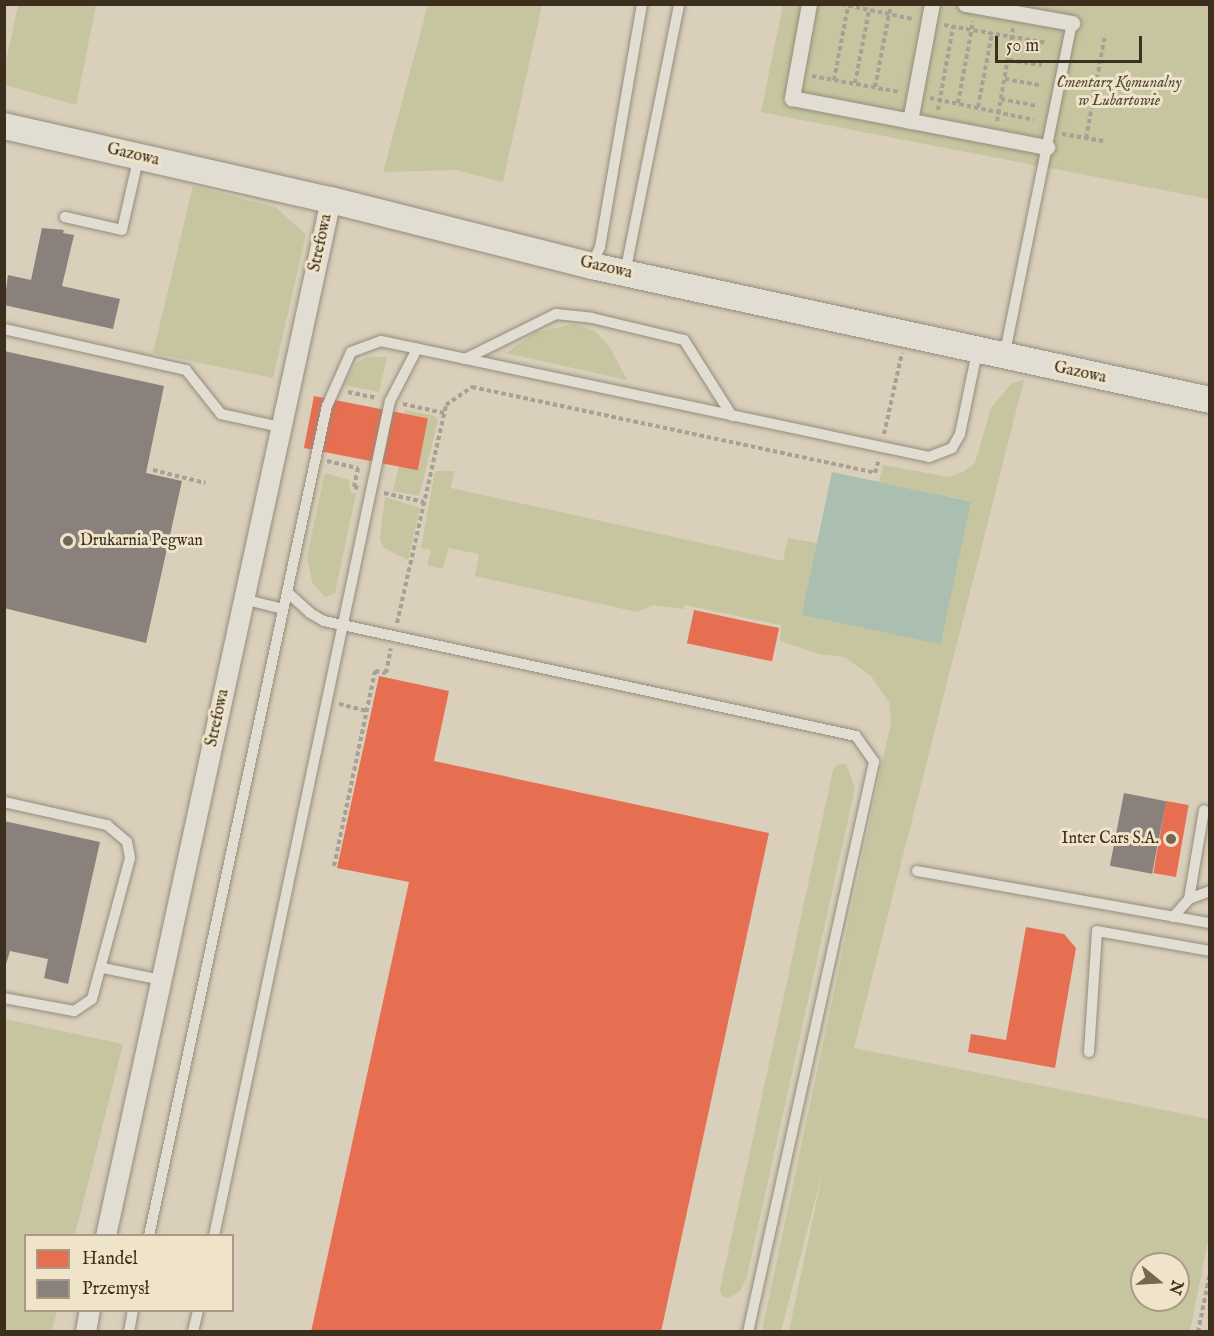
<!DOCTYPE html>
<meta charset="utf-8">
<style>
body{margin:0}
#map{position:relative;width:1214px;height:1336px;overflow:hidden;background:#d9cfba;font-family:"IM FELL English",serif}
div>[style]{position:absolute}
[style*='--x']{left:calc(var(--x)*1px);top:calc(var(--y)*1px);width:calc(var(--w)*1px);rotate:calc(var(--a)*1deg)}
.green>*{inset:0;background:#c6c59f}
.water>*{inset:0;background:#aabfb0;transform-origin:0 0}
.shops>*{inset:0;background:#e76f51;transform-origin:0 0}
.industry>*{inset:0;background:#8a817c;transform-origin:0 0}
.path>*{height:4px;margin-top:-2px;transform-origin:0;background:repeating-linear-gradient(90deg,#a6a096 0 4.5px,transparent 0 7.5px)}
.roads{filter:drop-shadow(0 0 2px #948c7e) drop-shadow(0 0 2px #948c7e)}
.service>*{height:10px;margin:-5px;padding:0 5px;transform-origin:5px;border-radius:5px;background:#e2ddd2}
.pedestrian>*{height:15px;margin:-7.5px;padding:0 7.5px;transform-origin:7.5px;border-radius:7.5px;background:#e2ddd2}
.minor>*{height:20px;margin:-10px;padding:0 10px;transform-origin:10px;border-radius:10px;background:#e2ddd2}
.tertiary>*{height:26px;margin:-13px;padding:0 13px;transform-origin:13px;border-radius:13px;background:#e2ddd2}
.dots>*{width:16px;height:16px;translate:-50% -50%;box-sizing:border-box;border:3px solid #efe3ca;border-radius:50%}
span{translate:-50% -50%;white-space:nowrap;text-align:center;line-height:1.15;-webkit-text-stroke:6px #efe3ca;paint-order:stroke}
.park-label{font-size:16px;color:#554b33;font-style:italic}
.street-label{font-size:16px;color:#3d2f1d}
.poi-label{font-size:16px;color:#3d2f1d}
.left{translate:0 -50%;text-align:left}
.right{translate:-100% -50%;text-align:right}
.frame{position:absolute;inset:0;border:6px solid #3d2f1d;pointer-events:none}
.legend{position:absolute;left:24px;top:1234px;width:210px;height:78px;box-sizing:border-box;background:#efe3ca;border:2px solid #a89b85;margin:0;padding:8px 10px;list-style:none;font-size:18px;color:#3d2f1d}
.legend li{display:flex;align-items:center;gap:12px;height:30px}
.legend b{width:30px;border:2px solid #a89b85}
.north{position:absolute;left:1130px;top:1252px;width:60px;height:60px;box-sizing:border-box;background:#efe3ca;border:2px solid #a89b85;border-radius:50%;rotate:108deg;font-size:16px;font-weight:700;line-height:24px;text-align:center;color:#3d2f1d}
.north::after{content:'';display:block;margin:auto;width:21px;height:27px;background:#746754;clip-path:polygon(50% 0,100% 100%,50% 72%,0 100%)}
.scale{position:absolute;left:995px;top:36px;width:147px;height:27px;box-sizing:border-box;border:3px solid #3d2f1d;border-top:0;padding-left:8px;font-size:18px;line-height:21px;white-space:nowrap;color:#3d2f1d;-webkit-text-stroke:4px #efe3ca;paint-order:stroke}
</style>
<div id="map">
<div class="green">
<i style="clip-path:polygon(18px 5px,96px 5px,76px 105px,5px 85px,5px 65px)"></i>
<i style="clip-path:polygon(428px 5px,542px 5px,503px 182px,456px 170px,383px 172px)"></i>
<i style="clip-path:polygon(783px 5px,1209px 5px,1209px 199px,761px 112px)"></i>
<i style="clip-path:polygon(193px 186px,275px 207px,306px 234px,273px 378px,153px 353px)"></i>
<i style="clip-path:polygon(574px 324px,595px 331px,609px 346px,627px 380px,506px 353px,534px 333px)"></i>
<i style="clip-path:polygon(367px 357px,387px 357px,379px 392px,344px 385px,356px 363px)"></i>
<i style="clip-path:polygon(evenodd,1024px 380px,854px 1048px,1209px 1119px,1209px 1236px,1190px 1331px,789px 1331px,824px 1166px,781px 1331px,762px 1331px,891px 722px,889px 702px,871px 676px,844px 657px,819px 654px,780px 641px,781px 625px,685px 605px,684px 609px,653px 605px,637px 612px,475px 576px,479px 554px,448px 548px,443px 569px,427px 565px,431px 550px,421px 548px,435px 471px,454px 471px,451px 488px,783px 561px,788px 538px,817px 543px,803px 615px,971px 501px,879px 482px,883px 465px,949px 477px,963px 472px,975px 463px,991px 408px,1012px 383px,1024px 380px,1142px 1264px,1178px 1264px,1178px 1300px,1142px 1300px,1142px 1264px)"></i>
<i style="clip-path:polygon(405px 410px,435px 416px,438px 421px,419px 496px,393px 491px,399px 466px,428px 418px,404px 413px)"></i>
<i style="clip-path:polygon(325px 473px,349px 480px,351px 493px,356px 494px,335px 593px,325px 597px,312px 582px,307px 556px)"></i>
<i style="clip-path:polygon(385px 497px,420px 508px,408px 560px,384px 548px,380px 539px)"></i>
<i style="clip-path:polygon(838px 764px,846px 764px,855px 788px,747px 1276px,740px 1291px,728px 1298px,722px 1296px,720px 1290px,833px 770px)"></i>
<i style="clip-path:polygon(5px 1019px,123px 1044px,75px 1235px,26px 1236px,26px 1310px,57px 1311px,52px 1331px,5px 1331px)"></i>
</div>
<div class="water">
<i style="left:832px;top:472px;width:142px;height:146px;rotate:12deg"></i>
</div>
<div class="shops">
<i style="left:314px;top:396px;width:116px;height:53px;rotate:11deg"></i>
<i style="left:694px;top:610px;width:87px;height:34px;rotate:12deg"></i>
<i style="clip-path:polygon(379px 676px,449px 691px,434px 761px,769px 833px,661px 1332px,311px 1332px,409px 882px,337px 868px)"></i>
<i style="left:1166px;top:801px;width:23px;height:73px;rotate:10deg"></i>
<i style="clip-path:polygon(1026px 927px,1064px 934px,1076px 948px,1055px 1068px,968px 1052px,971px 1034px,1006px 1040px)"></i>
</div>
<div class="industry">
<i style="clip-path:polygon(42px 228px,64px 230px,63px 233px,74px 235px,62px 286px,120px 299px,113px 329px,4px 305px,8px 275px,31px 280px)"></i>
<i style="clip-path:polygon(4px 351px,164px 386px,146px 473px,182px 481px,146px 643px,4px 608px)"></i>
<i style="left:1124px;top:793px;width:43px;height:74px;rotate:11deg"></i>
<i style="clip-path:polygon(4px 821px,100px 842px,68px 984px,44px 978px,48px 959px,10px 951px,4px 971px)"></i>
</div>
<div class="path">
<i style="--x:841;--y:4;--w:74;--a:11.8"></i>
<i style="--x:944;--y:25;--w:105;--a:9.9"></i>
<i style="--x:1009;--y:60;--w:33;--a:9"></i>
<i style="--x:812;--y:76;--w:88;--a:10.4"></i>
<i style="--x:1005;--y:79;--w:35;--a:10"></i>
<i style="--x:834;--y:80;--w:75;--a:-79.3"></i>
<i style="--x:855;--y:83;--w:74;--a:-79.1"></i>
<i style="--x:875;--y:87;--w:85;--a:-79.1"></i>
<i style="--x:930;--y:98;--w:106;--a:11.9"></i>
<i style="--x:1001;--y:99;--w:36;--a:11"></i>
<i style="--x:958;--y:103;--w:83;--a:-79.6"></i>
<i style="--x:978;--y:107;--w:75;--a:-79.3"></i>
<i style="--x:938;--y:110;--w:84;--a:-79.8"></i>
<i style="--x:997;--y:121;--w:94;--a:-80.2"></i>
<i style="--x:1062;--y:134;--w:42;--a:9.7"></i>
<i style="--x:1086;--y:138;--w:105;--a:-79.5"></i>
<i style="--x:348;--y:392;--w:29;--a:12"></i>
<i style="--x:403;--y:404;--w:42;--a:12.4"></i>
<i style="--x:884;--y:434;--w:83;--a:-77.5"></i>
<i style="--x:327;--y:461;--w:32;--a:13"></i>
<i style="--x:358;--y:468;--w:19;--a:102"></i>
<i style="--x:354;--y:487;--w:5;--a:11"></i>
<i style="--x:153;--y:470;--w:54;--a:14"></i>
<i style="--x:384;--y:493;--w:41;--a:12.7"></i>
<i style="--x:397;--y:623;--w:223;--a:-77.3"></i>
<i style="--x:446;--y:405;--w:32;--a:-35"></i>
<i style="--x:472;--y:387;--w:412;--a:12"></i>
<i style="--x:875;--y:473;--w:15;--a:-74"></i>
<i style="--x:339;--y:704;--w:29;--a:14"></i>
<i style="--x:334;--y:866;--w:199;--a:-78.1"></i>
<i style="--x:375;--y:671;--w:11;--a:10"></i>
<i style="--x:386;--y:673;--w:25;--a:-79"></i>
<i style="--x:1198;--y:1332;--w:60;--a:-78.5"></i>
</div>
<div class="roads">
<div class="service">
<i style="--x:65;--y:217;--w:58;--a:12.8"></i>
<i style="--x:122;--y:230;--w:76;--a:-77.1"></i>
<i style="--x:592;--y:265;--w:20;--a:-66"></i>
<i style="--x:600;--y:247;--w:247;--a:-80.2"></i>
<i style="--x:625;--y:273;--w:274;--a:-78.6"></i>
<i style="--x:4;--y:329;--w:187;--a:12.7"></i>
<i style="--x:186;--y:370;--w:56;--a:51.5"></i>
<i style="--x:221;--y:414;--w:60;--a:12.4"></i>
<i style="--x:1004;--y:357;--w:341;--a:-78.5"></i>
<i style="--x:465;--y:359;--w:102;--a:-26.3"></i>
<i style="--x:556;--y:314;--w:36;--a:6"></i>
<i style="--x:592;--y:318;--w:95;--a:13.4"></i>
<i style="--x:684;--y:340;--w:90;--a:57.7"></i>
<i style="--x:287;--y:592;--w:31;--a:42"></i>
<i style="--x:310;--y:613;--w:16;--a:30"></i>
<i style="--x:324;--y:621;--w:544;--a:12.2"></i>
<i style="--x:856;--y:736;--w:32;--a:55"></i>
<i style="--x:874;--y:762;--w:584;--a:102.46"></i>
<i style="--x:243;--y:599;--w:41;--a:14"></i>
<i style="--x:4;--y:802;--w:106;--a:12.6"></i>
<i style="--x:107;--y:825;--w:26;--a:40"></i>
<i style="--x:127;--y:842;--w:16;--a:79"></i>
<i style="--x:130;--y:858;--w:146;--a:105.1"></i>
<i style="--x:92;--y:999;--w:22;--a:146"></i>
<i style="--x:74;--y:1011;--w:71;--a:-169.5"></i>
<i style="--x:917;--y:871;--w:298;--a:10.1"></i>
<i style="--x:1189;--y:899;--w:90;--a:-80.4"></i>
<i style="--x:1173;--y:917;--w:24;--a:-48"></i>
<i style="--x:1189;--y:899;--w:22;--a:-21"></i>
<i style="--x:103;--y:968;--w:59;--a:11.7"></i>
<i style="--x:1089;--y:1052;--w:121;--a:-86.2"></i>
<i style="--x:1097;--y:931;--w:115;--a:10"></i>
<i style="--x:149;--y:1236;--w:849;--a:-77.9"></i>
<i style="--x:327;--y:406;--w:59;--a:-66"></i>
<i style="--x:351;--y:352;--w:32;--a:-20"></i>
<i style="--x:381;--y:341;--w:560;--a:11.95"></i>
<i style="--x:929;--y:457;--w:25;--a:-21"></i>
<i style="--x:952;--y:448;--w:16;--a:-60"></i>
<i style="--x:960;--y:434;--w:84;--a:-78.3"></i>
<i style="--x:214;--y:1236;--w:853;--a:-78.1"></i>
<i style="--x:390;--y:401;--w:59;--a:-62.6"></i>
<i style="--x:129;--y:1332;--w:22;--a:-80"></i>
<i style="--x:193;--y:1332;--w:23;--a:-77"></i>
</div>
<div class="pedestrian">
<i style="--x:809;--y:4;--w:96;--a:100.3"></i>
<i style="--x:792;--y:98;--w:260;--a:10.9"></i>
<i style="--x:965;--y:4;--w:109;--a:10.1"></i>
<i style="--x:910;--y:121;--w:119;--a:-79.4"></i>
</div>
<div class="minor">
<i style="--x:106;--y:1236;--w:1060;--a:-77.75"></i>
<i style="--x:86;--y:1332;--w:22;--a:-80"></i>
</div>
<div class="tertiary">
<i style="--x:4;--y:126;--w:335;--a:12.8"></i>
<i style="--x:331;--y:200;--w:269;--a:14.2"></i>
<i style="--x:592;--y:266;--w:632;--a:12.23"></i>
</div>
</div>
<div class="dots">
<i style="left:68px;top:541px;background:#746754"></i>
<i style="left:1171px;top:839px;background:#746754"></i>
</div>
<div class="park-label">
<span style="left:1119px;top:92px">Cmentarz Komunalny<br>w Lubartowie</span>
</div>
<div class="street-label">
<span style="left:133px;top:155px;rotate:13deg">Gazowa</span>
<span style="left:321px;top:243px;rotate:-78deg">Strefowa</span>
<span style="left:606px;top:268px;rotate:13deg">Gazowa</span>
<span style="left:1080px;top:373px;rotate:12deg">Gazowa</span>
<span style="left:218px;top:718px;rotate:-78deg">Strefowa</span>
</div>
<div class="poi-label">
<span class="left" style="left:80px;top:541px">Drukarnia Pegwan</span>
<span class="right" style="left:1159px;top:839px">Inter Cars S.A.</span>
</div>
<div class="frame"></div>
<ul class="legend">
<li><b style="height:16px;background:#e76f51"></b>Handel</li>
<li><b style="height:16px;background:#8a817c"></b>Przemysł</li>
</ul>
<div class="north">N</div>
<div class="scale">50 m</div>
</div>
